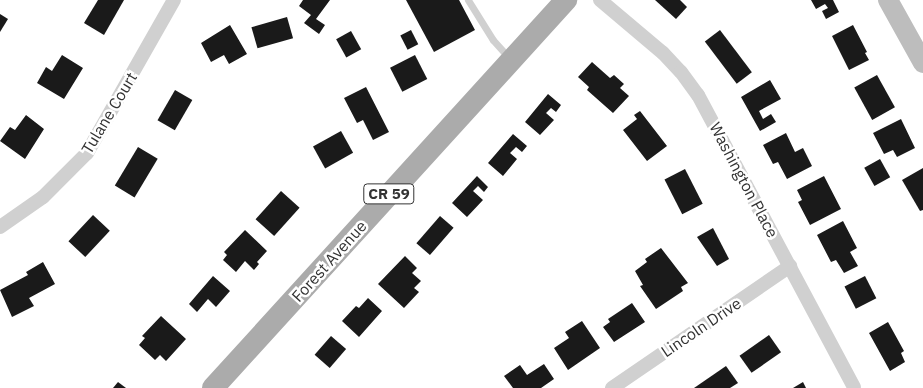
<!DOCTYPE html>
<style>
body{margin:0}
#map{position:relative;width:923px;height:388px;overflow:hidden;background:#fff;font-family:"IBM Plex Sans",sans-serif}
div>[style]{position:absolute}
[style*='--x']{left:calc(var(--x)*1px);top:calc(var(--y)*1px);width:calc(var(--w)*1px);rotate:calc(var(--a)*1deg)}
.building>*{inset:0;background:#1a1a1a;transform-origin:0 0}
.lane>*{height:7px;margin:-3.5px;padding:0 3.5px;transform-origin:3.5px;border-radius:3.5px;background:#d0d0d0}
.street>*{height:14px;margin:-7px;padding:0 7px;transform-origin:7px;border-radius:7px;background:#d0d0d0}
.secondary>*{height:20px;margin:-10px;padding:0 10px;transform-origin:10px;border-radius:10px;background:#bdbdbd}
.primary>*{height:22px;margin:-11px;padding:0 11px;transform-origin:11px;border-radius:11px;background:#ababab}
span{translate:-50% -50%;white-space:nowrap;text-align:center;line-height:1.15;-webkit-text-stroke:5px #fff;paint-order:stroke}
.shield-label span{padding:1px 4px;background:#fff;border:1px solid;border-radius:4px;-webkit-text-stroke-width:0}
.shield-label{font-size:15px;color:#333;font-weight:700}
.street-label{font-size:16px;color:#333}
</style>
<div id="map">
<div class="building">
<i style="clip-path:polygon(98px 0,124px 0,104px 35px,84px 23px)"></i>
<i style="clip-path:polygon(303px 0,330px 0,316px 19px,325px 25px,319px 34px,304px 23px,311px 15px,299px 6px)"></i>
<i style="clip-path:polygon(406px 0,459px 0,475px 30px,434px 52px)"></i>
<i style="clip-path:polygon(655px 0,680px 0,687px 7px,676px 19px)"></i>
<i style="clip-path:polygon(811px 0,833px 0,839px 12px,826px 19px,822px 11px,828px 8px,825px 4px,816px 9px)"></i>
<i style="clip-path:polygon(0 14px,8px 19px,0 32px)"></i>
<i style="left:287px;top:17px;width:22px;height:37px;rotate:74deg"></i>
<i style="clip-path:polygon(230px 25px,247px 54px,229px 64px,224px 55px,211px 62px,201px 43px)"></i>
<i style="clip-path:polygon(853px 25px,867px 52px,865px 53px,869px 60px,849px 70px,832px 36px)"></i>
<i style="left:411px;top:30px;width:16px;height:12px;rotate:63deg"></i>
<i style="left:720px;top:30px;width:53px;height:19px;rotate:53deg"></i>
<i style="left:351px;top:31px;width:21px;height:17px;rotate:61deg"></i>
<i style="clip-path:polygon(62px 55px,83px 68px,64px 99px,37px 83px,46px 67px,52px 71px)"></i>
<i style="left:415px;top:55px;width:27px;height:28px;rotate:63deg"></i>
<i style="clip-path:polygon(592px 62px,610px 78px,614px 75px,624px 84px,620px 88px,629px 96px,613px 113px,587px 90px,589px 87px,578px 77px)"></i>
<i style="left:877px;top:75px;width:37px;height:26px;rotate:61deg"></i>
<i style="clip-path:polygon(770px 80px,781px 99px,759px 111px,763px 119px,771px 114px,776px 122px,760px 131px,741px 97px)"></i>
<i style="clip-path:polygon(366px 87px,389px 132px,373px 140px,363px 120px,357px 123px,344px 98px)"></i>
<i style="left:175px;top:90px;width:20px;height:35px;rotate:30deg"></i>
<i style="clip-path:polygon(548px 94px,561px 105px,556px 112px,551px 108px,546px 113px,554px 120px,540px 135px,525px 122px)"></i>
<i style="clip-path:polygon(640px 111px,667px 146px,647px 161px,623px 130px,637px 119px,634px 115px)"></i>
<i style="clip-path:polygon(26px 115px,44px 129px,25px 159px,0 141px,10px 127px,15px 130px)"></i>
<i style="clip-path:polygon(901px 119px,915px 148px,897px 157px,893px 150px,884px 154px,873px 133px)"></i>
<i style="left:341px;top:131px;width:25px;height:32px;rotate:61deg"></i>
<i style="clip-path:polygon(786px 133px,795px 152px,803px 148px,812px 166px,787px 179px,778px 162px,773px 164px,763px 145px)"></i>
<i style="clip-path:polygon(513px 134px,527px 146px,522px 152px,516px 147px,510px 153px,517px 159px,503px 176px,488px 163px)"></i>
<i style="left:138px;top:147px;width:23px;height:45px;rotate:31deg"></i>
<i style="left:880px;top:159px;width:21px;height:18px;rotate:61deg"></i>
<i style="clip-path:polygon(923px 168px,923px 210px,920px 211px,902px 180px)"></i>
<i style="left:685px;top:169px;width:39px;height:23px;rotate:63deg"></i>
<i style="clip-path:polygon(477px 176px,488px 187px,484px 192px,478px 186px,473px 191px,483px 200px,467px 217px,452px 203px)"></i>
<i style="clip-path:polygon(824px 176px,841px 209px,810px 225px,798px 202px,802px 200px,797px 190px)"></i>
<i style="left:281px;top:191px;width:25px;height:38px;rotate:42deg"></i>
<i style="left:93px;top:215px;width:23px;height:36px;rotate:43deg"></i>
<i style="left:440px;top:216px;width:18px;height:36px;rotate:41deg"></i>
<i style="clip-path:polygon(843px 221px,857px 248px,850px 252px,858px 266px,844px 273px,836px 260px,831px 262px,817px 235px)"></i>
<i style="clip-path:polygon(713px 228px,729px 259px,717px 266px,697px 237px)"></i>
<i style="clip-path:polygon(245px 230px,267px 251px,257px 262px,259px 264px,254px 270px,245px 261px,236px 272px,223px 260px,227px 255px,224px 252px)"></i>
<i style="clip-path:polygon(661px 248px,688px 283px,681px 287px,683px 291px,656px 309px,640px 286px,643px 285px,635px 271px,647px 262px,645px 259px)"></i>
<i style="clip-path:polygon(405px 256px,417px 268px,412px 273px,421px 281px,414px 288px,419px 292px,404px 308px,378px 284px)"></i>
<i style="clip-path:polygon(43px 262px,55px 284px,29px 298px,34px 306px,12px 317px,0 290px,28px 275px,26px 272px)"></i>
<i style="clip-path:polygon(213px 276px,230px 291px,216px 307px,208px 299px,197px 312px,189px 304px)"></i>
<i style="left:865px;top:276px;width:25px;height:23px;rotate:63deg"></i>
<i style="clip-path:polygon(368px 298px,382px 311px,359px 337px,342px 321px,356px 306px,359px 308px)"></i>
<i style="clip-path:polygon(632px 303px,645px 322px,614px 342px,603px 327px,610px 322px,608px 319px)"></i>
<i style="clip-path:polygon(161px 316px,186px 339px,166px 361px,160px 355px,155px 360px,139px 345px,145px 338px,142px 336px)"></i>
<i style="clip-path:polygon(582px 321px,600px 348px,568px 370px,554px 348px,569px 338px,565px 332px)"></i>
<i style="clip-path:polygon(888px 322px,904px 351px,901px 353px,905px 362px,890px 371px,869px 333px)"></i>
<i style="left:769px;top:335px;width:21px;height:36px;rotate:55deg"></i>
<i style="left:331px;top:336px;width:20px;height:25px;rotate:41deg"></i>
<i style="clip-path:polygon(544px 364px,554px 379px,541px 388px,513px 388px,504px 376px,520px 365px,527px 375px)"></i>
<i style="clip-path:polygon(726px 366px,738px 383px,730px 388px,694px 388px)"></i>
<i style="clip-path:polygon(118px 382px,126px 388px,113px 388px)"></i>
<i style="clip-path:polygon(803px 382px,806px 388px,793px 388px)"></i>
</div>
<div class="lane">
<i style="--x:468;--y:0;--w:47;--a:58"></i>
<i style="--x:493;--y:40;--w:24;--a:48"></i>
</div>
<div class="street">
<i style="--x:600;--y:0;--w:82;--a:40.1"></i>
<i style="--x:663;--y:53;--w:26;--a:47"></i>
<i style="--x:681;--y:72;--w:29;--a:54"></i>
<i style="--x:698;--y:95;--w:331;--a:61.9"></i>
<i style="--x:0;--y:227;--w:52;--a:-34.9"></i>
<i style="--x:43;--y:197;--w:62;--a:-45"></i>
<i style="--x:87;--y:153;--w:176;--a:-60.4"></i>
<i style="--x:612;--y:388;--w:216;--a:-34.4"></i>
</div>
<div class="secondary">
<i style="--x:888;--y:0;--w:72;--a:60.9"></i>
</div>
<div class="primary">
<i style="--x:213;--y:388;--w:525;--a:-47.7"></i>
</div>
<div class="shield-label">
<span style="left:389px;top:194px">CR 59</span>
</div>
<div class="street-label">
<span style="left:109px;top:113px;rotate:-59deg">Tulane Court</span>
<span style="left:744px;top:180px;rotate:62deg">Washington Place</span>
<span style="left:329px;top:261px;rotate:-48deg">Forest Avenue</span>
<span style="left:701px;top:327px;rotate:-34deg">Lincoln Drive</span>
</div>
</div>
